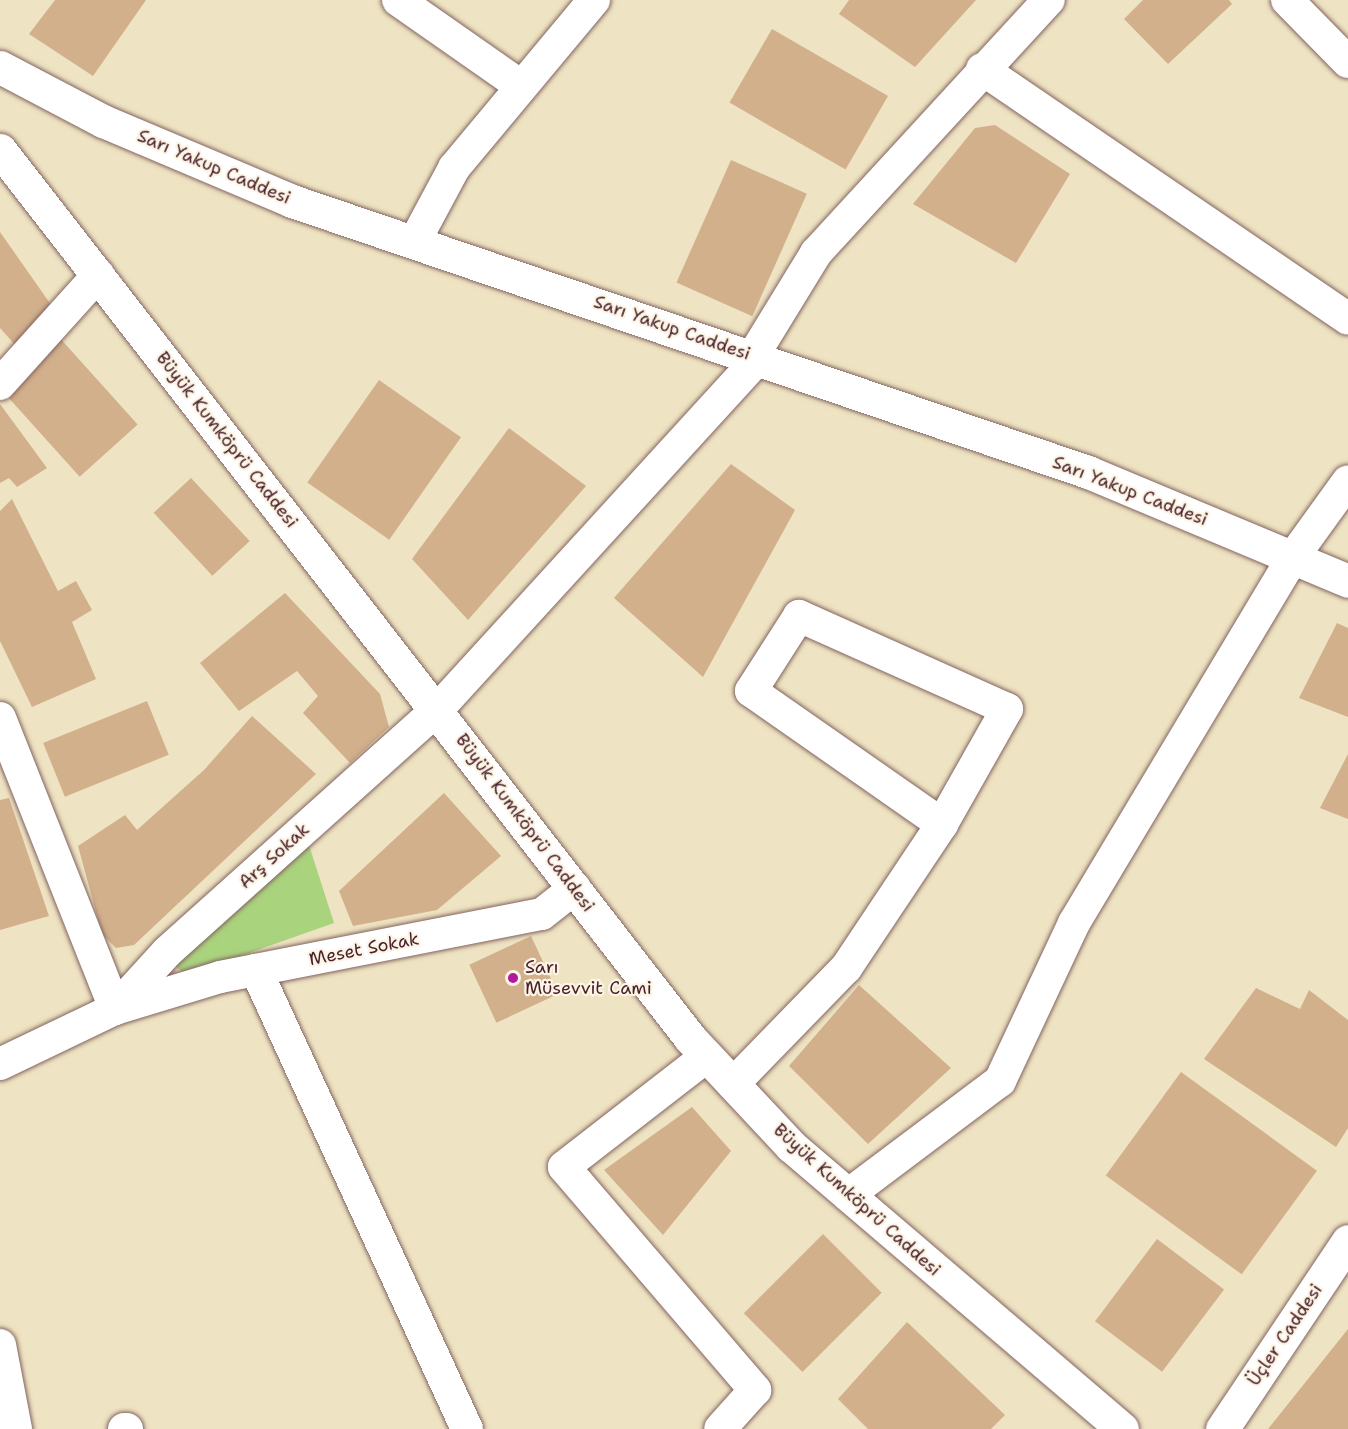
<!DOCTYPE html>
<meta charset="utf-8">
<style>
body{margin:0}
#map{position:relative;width:1348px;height:1429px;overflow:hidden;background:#eee3c2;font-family:"Shantell Sans",sans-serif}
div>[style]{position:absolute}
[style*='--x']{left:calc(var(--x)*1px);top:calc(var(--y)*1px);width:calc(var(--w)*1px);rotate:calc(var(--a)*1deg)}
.green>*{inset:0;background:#aad37e}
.building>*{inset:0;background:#d2b08c;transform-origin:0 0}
.roads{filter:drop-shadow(0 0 2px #836460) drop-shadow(0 0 2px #836460)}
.street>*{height:32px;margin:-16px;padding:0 16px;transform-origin:16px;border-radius:16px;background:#fff}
.secondary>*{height:33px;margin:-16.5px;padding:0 16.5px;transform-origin:16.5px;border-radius:16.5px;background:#fff}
.dots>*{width:16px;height:16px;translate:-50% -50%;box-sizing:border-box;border:3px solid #fcf5e5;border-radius:50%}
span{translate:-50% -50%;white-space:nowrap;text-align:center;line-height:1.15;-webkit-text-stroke:4.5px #fcf5e5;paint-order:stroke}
.street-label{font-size:18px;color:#4a1f2b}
.poi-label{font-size:18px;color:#4a1f2b}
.left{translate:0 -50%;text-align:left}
</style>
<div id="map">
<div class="green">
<i style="clip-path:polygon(308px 842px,334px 923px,187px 975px,176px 967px,181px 956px)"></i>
</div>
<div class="building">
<i style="clip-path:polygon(55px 0,146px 0,93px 76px,29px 34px)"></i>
<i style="clip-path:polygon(849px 0,976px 0,915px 67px,839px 14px)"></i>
<i style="clip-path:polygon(1143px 0,1229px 0,1232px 4px,1168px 64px,1124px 19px)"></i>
<i style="left:772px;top:29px;width:134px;height:85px;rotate:30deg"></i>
<i style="clip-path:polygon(995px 125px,1070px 174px,1016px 263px,913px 204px,975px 128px)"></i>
<i style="left:731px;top:160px;width:83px;height:134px;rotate:24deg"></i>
<i style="clip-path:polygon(0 232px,54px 309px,17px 347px,0 328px)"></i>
<i style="left:58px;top:336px;width:119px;height:78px;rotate:48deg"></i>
<i style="left:379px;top:380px;width:100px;height:125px;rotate:35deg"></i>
<i style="clip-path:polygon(0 404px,47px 468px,17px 487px,9px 478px,0 483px)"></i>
<i style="clip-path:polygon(509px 428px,586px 486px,468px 620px,412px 559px)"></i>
<i style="clip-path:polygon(731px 464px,795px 510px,703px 677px,614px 598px)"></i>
<i style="left:191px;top:478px;width:86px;height:51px;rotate:47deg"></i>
<i style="clip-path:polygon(12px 499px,58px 591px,76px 581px,92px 610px,72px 622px,96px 679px,32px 707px,0 641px,0 511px)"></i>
<i style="clip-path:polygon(285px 593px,380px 694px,389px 727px,350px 763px,303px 713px,318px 696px,297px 671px,239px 711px,200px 663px)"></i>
<i style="clip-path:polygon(1337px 623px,1348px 628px,1348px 717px,1299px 698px)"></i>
<i style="left:147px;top:701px;width:58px;height:112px;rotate:68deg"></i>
<i style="clip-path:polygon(252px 716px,316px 774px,134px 945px,116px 948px,102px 934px,78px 846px,125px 815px,137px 830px,204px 770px)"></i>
<i style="clip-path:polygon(1348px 754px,1348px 819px,1320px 808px)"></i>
<i style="clip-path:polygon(444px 793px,501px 856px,437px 910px,353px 926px,339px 891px)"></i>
<i style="clip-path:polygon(9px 798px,49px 916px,0 930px,0 800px)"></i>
<i style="left:531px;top:936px;width:64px;height:68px;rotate:65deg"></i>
<i style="clip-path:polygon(859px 985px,951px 1068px,868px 1144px,789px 1066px)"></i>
<i style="clip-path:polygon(1256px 988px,1300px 1009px,1309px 990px,1348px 1020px,1348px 1128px,1336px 1147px,1204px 1059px)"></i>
<i style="left:1181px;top:1072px;width:168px;height:128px;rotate:36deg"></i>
<i style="clip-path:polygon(692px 1107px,731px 1151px,663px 1235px,604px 1170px)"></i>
<i style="left:823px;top:1234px;width:83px;height:112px;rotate:45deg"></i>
<i style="left:1157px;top:1239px;width:84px;height:103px;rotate:37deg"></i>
<i style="clip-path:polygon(907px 1322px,1005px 1415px,991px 1429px,868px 1429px,838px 1399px)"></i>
<i style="clip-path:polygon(1348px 1329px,1348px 1429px,1268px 1429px)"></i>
</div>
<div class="roads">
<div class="street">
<i style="--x:398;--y:0;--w:150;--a:35"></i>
<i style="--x:1287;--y:0;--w:87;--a:45.5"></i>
<i style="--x:982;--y:69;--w:443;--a:34.3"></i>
<i style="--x:416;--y:239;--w:81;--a:-61.8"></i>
<i style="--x:454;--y:168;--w:219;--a:-50.2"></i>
<i style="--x:753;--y:356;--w:121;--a:-58.5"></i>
<i style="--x:816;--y:253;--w:344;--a:-47.4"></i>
<i style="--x:0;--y:384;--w:147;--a:-48"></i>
<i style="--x:0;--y:718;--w:313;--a:68.4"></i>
<i style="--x:115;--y:1009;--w:77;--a:-47.6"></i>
<i style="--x:167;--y:952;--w:364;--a:-41.9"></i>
<i style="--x:438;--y:709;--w:475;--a:-47.6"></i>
<i style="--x:256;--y:970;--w:505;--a:65.31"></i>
<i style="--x:707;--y:1056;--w:181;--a:142.2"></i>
<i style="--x:564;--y:1167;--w:294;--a:49.4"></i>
<i style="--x:755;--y:1390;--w:52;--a:131.9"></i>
<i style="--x:0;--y:1064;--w:127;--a:-25.6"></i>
<i style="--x:115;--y:1009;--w:110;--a:-16.9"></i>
<i style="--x:220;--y:977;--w:328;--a:-11.1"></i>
<i style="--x:542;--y:914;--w:42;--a:-38.2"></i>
<i style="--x:733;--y:1084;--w:162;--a:-45.8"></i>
<i style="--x:846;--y:968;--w:173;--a:-56.3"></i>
<i style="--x:942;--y:824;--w:132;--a:-60.5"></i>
<i style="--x:1007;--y:709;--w:228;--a:-155.9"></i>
<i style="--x:799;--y:616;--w:89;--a:122.6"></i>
<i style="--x:751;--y:691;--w:233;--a:34.9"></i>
<i style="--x:848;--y:1195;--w:190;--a:-36.9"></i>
<i style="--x:1000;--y:1081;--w:174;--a:-64.9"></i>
<i style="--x:1074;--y:923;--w:428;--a:-59.1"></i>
<i style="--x:1294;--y:556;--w:92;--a:-54.2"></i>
<i style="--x:0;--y:1345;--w:86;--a:79.2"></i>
<i style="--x:124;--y:1429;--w:3;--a:0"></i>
</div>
<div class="secondary">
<i style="--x:0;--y:67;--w:116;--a:27.7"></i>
<i style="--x:103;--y:121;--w:205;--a:22.9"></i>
<i style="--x:292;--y:201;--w:841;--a:18.8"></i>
<i style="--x:1088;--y:472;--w:282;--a:22.7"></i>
<i style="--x:0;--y:150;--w:1125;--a:52.15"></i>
<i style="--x:690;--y:1038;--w:148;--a:46.9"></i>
<i style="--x:791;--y:1146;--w:435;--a:40.5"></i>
<i style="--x:1222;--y:1429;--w:226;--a:-56.2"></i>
</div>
</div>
<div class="dots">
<i style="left:513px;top:978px;background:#b5179e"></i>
</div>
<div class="street-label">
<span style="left:214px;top:167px;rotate:23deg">Sarı Yakup Caddesi</span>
<span style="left:672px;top:328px;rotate:19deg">Sarı Yakup Caddesi</span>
<span style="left:227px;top:440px;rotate:52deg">Büyük Kumköprü Caddesi</span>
<span style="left:1130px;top:491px;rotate:21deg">Sarı Yakup Caddesi</span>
<span style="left:525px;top:823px;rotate:53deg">Büyük Kumköprü Caddesi</span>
<span style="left:274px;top:856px;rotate:-42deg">Arş Sokak</span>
<span style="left:364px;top:949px;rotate:-11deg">Meset Sokak</span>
<span style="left:857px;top:1200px;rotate:42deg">Büyük Kumköprü Caddesi</span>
<span style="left:1285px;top:1335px;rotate:-56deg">Üçler Caddesi</span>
</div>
<div class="poi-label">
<span class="left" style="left:525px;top:978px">Sarı<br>Müsevvit Cami</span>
</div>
</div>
